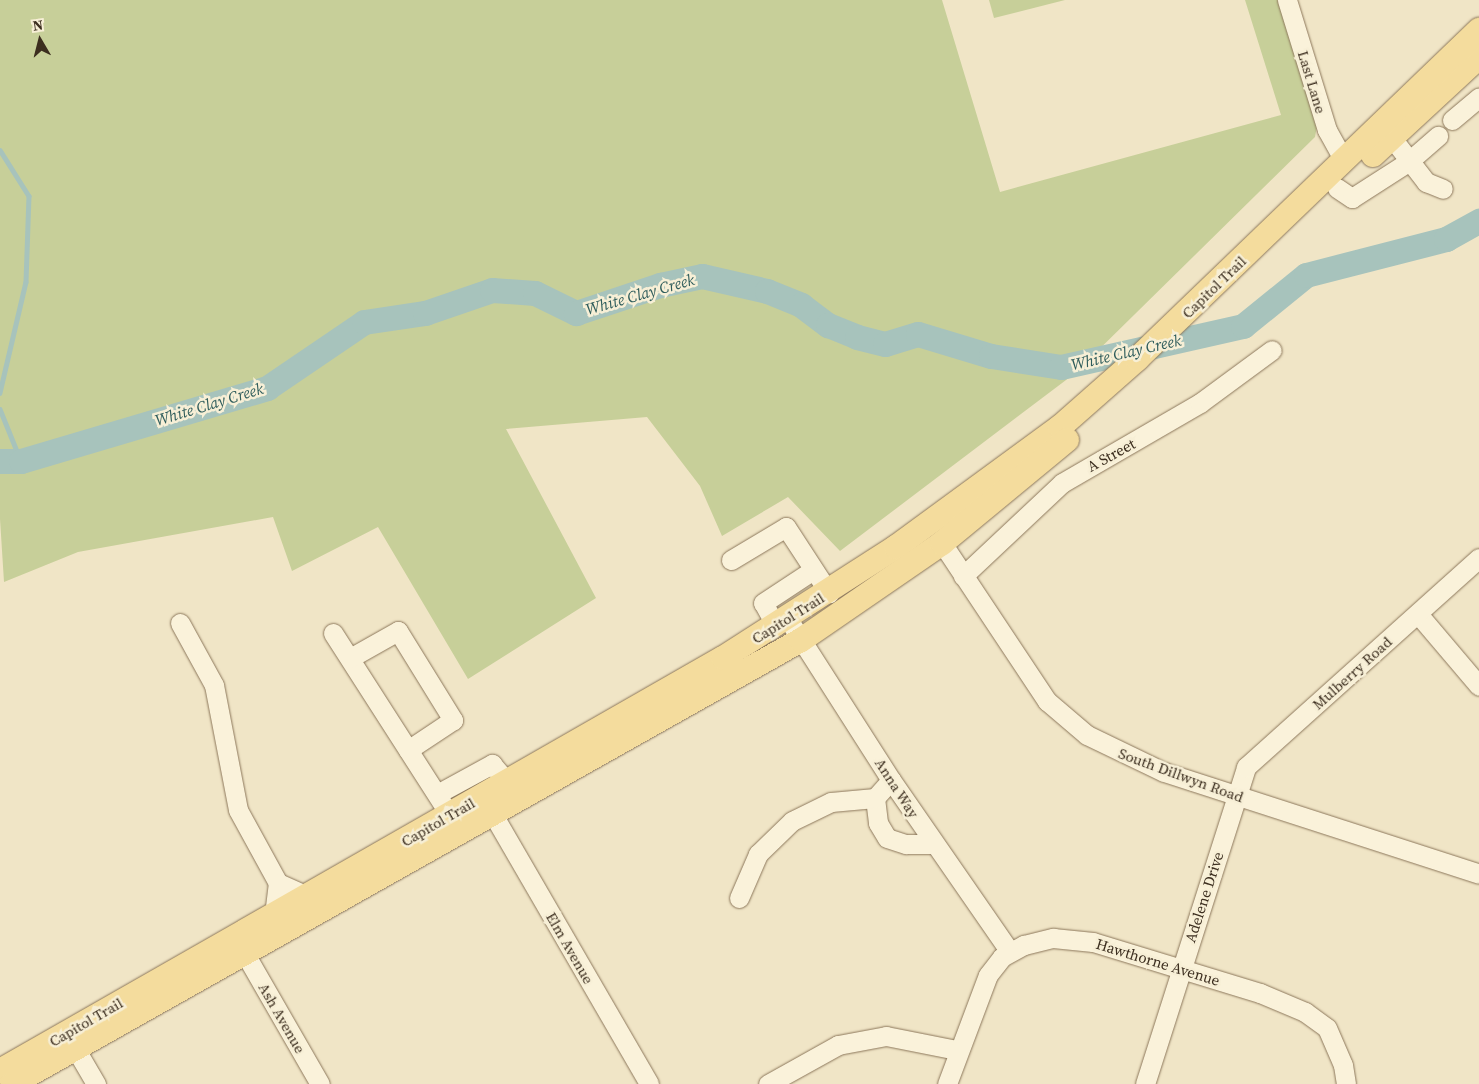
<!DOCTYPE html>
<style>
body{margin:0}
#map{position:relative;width:1479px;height:1084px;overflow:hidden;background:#f0e5c6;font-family:"Source Serif 4",serif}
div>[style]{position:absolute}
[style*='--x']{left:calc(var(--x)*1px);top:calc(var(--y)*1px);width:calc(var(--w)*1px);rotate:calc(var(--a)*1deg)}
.green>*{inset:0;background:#c7cf99}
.stream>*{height:4.5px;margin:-2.25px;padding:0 2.25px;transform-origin:2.25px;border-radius:2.25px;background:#a7c3bc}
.river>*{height:25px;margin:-12.5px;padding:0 12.5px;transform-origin:12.5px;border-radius:12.5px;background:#a7c3bc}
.roads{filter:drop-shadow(0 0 1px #8c775b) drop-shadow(0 0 1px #8c775b)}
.minor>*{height:19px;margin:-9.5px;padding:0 9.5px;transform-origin:9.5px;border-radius:9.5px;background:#faf2da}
.major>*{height:24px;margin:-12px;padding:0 12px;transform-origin:12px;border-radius:12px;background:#f4dc9d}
span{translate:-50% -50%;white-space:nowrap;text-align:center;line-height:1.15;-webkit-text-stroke:5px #f7efd6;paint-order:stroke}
.street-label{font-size:15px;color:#3c2e1f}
.water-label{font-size:16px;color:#2e5c5b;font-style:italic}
.north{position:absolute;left:15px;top:15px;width:50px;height:50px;-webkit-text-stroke:4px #f7efd6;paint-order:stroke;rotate:352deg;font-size:14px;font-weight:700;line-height:20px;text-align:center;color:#3c2e1f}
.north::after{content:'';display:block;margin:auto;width:18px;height:22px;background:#3c2e1f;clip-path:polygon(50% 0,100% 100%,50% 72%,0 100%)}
</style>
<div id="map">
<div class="green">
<i style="clip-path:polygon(0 0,942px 0,1000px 192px,1281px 115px,1245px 0,1282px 0,1319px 115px,1315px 137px,1074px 374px,840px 551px,788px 497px,722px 536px,700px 486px,647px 417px,506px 429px,596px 598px,468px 679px,378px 527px,292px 571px,273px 517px,78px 552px,4px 582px,0 519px)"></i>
<i style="clip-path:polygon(989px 0,1065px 0,994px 18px)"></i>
</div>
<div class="stream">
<i style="--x:0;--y:150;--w:54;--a:57.8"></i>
<i style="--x:29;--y:196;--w:86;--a:92"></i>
<i style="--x:26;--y:282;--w:114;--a:103.2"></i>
<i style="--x:0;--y:409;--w:56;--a:68"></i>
</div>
<div class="river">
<i style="--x:0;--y:461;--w:21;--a:0"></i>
<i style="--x:21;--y:461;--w:257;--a:-16.5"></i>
<i style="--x:267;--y:388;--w:117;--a:-34.2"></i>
<i style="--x:364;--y:322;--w:62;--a:-8.4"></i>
<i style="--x:425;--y:313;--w:71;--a:-18.9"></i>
<i style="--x:492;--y:290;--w:43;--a:4"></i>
<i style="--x:535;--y:293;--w:46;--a:26"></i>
<i style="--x:576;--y:313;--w:89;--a:-18.4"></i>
<i style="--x:660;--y:285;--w:43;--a:-12.1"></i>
<i style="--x:702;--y:276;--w:67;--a:13"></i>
<i style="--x:767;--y:291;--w:37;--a:22"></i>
<i style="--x:801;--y:305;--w:34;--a:37"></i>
<i style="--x:828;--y:325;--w:31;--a:22"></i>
<i style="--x:857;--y:337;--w:29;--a:14"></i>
<i style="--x:885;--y:344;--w:34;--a:-17"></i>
<i style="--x:918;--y:334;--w:76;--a:16.8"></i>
<i style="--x:991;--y:356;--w:71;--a:8.9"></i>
<i style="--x:1061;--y:367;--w:187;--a:-12.7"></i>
<i style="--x:1243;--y:326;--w:81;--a:-39"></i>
<i style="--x:1306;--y:275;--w:145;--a:-14.4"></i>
<i style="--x:1446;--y:239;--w:38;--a:-29"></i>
</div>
<div class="roads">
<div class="minor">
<i style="--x:1287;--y:0;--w:136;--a:72.9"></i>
<i style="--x:1327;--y:130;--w:35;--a:61"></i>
<i style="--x:1452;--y:120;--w:35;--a:-40"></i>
<i style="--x:1392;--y:138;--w:56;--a:52.3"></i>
<i style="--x:1426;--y:182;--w:18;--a:22"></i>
<i style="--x:1337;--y:188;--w:18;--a:34"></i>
<i style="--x:1352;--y:198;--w:67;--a:-32.7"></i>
<i style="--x:1408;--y:162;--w:40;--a:-41"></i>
<i style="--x:942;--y:543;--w:190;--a:56.4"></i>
<i style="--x:1047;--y:701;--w:52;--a:40.4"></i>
<i style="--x:1087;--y:735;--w:85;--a:25.7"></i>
<i style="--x:1164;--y:772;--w:331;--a:17.9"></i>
<i style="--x:731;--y:560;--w:64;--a:-31"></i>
<i style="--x:786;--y:527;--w:79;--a:56.9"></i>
<i style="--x:963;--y:576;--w:136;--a:-43.2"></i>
<i style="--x:1062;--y:483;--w:160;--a:-30.1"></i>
<i style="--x:1200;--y:403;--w:89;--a:-36.4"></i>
<i style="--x:1418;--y:614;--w:94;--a:49.7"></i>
<i style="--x:788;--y:619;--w:191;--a:57.4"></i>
<i style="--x:891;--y:780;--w:209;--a:55.3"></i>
<i style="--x:180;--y:623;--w:71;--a:61.3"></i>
<i style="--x:214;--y:685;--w:127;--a:79.1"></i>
<i style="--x:238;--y:810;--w:83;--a:61.3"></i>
<i style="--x:776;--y:626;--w:26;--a:-119"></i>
<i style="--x:763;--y:603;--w:60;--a:-33.4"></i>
<i style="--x:333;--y:633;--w:216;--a:57.3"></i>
<i style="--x:350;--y:658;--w:55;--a:-29.4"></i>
<i style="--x:398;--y:631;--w:105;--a:58.3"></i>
<i style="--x:453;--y:720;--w:54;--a:146.3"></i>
<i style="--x:437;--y:794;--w:63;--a:-28.6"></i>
<i style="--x:492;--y:764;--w:23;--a:50"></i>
<i style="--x:875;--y:798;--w:25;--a:83"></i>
<i style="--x:878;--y:823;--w:17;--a:59"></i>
<i style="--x:887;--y:838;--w:20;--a:18"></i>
<i style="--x:906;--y:844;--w:28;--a:0"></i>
<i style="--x:491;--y:811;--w:315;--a:59.9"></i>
<i style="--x:739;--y:898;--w:48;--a:-66.6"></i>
<i style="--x:758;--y:854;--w:47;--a:-44.1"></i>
<i style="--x:792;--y:821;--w:43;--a:-26"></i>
<i style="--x:831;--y:802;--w:44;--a:-5.2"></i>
<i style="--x:875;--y:798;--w:24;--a:-48"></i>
<i style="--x:274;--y:915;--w:32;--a:-83"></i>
<i style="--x:278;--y:883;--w:32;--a:24"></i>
<i style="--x:244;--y:952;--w:152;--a:60.1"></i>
<i style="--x:75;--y:1048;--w:42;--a:59.7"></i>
<i style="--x:768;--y:1084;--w:80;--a:-29.1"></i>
<i style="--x:838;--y:1045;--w:49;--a:-10.6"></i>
<i style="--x:886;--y:1036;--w:72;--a:11.2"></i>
<i style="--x:947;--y:1084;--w:116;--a:-69.4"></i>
<i style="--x:988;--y:975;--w:23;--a:-52"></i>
<i style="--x:1002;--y:957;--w:25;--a:-29"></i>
<i style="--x:1024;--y:945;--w:30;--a:-14"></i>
<i style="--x:1053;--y:938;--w:40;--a:5.7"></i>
<i style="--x:1093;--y:942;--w:175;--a:17"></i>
<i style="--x:1260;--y:993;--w:49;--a:22.9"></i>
<i style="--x:1305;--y:1012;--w:27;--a:36"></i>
<i style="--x:1327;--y:1028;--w:40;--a:66.6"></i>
<i style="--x:1343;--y:1065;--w:19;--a:81"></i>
<i style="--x:1145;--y:1084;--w:333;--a:-72.3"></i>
<i style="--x:1246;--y:767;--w:313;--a:-41.9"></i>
</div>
<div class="major">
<i style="--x:1373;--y:155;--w:144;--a:-42.8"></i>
<i style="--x:0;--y:1071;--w:833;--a:-29.74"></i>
<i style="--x:723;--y:658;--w:206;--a:-32.7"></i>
<i style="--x:896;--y:547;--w:203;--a:-36.2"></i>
<i style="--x:1060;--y:427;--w:103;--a:-41.4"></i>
<i style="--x:1137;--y:359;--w:475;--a:-43.9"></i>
<i style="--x:12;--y:1084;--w:905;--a:-29.37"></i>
<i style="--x:801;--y:640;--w:171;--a:-34.5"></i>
<i style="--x:942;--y:543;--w:162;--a:-39.5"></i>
</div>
</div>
<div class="street-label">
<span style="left:1312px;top:82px;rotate:73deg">Last Lane</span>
<span style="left:1214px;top:287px;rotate:-44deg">Capitol Trail</span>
<span style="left:1111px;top:455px;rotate:-29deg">A Street</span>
<span style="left:788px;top:618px;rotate:-32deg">Capitol Trail</span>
<span style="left:1352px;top:673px;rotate:-42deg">Mulberry Road</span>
<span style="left:1181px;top:775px;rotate:20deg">South Dillwyn Road</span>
<span style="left:897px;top:788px;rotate:57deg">Anna Way</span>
<span style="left:438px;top:822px;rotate:-30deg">Capitol Trail</span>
<span style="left:1204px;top:897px;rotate:-72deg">Adelene Drive</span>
<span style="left:570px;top:948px;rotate:60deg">Elm Avenue</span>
<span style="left:1158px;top:962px;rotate:17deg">Hawthorne Avenue</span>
<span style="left:282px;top:1018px;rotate:60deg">Ash Avenue</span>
<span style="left:86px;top:1022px;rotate:-30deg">Capitol Trail</span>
</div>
<div class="water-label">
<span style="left:640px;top:294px;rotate:-16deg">White Clay Creek</span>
<span style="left:1126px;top:352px;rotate:-13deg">White Clay Creek</span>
<span style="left:209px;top:404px;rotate:-17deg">White Clay Creek</span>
</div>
<div class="north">N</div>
</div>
